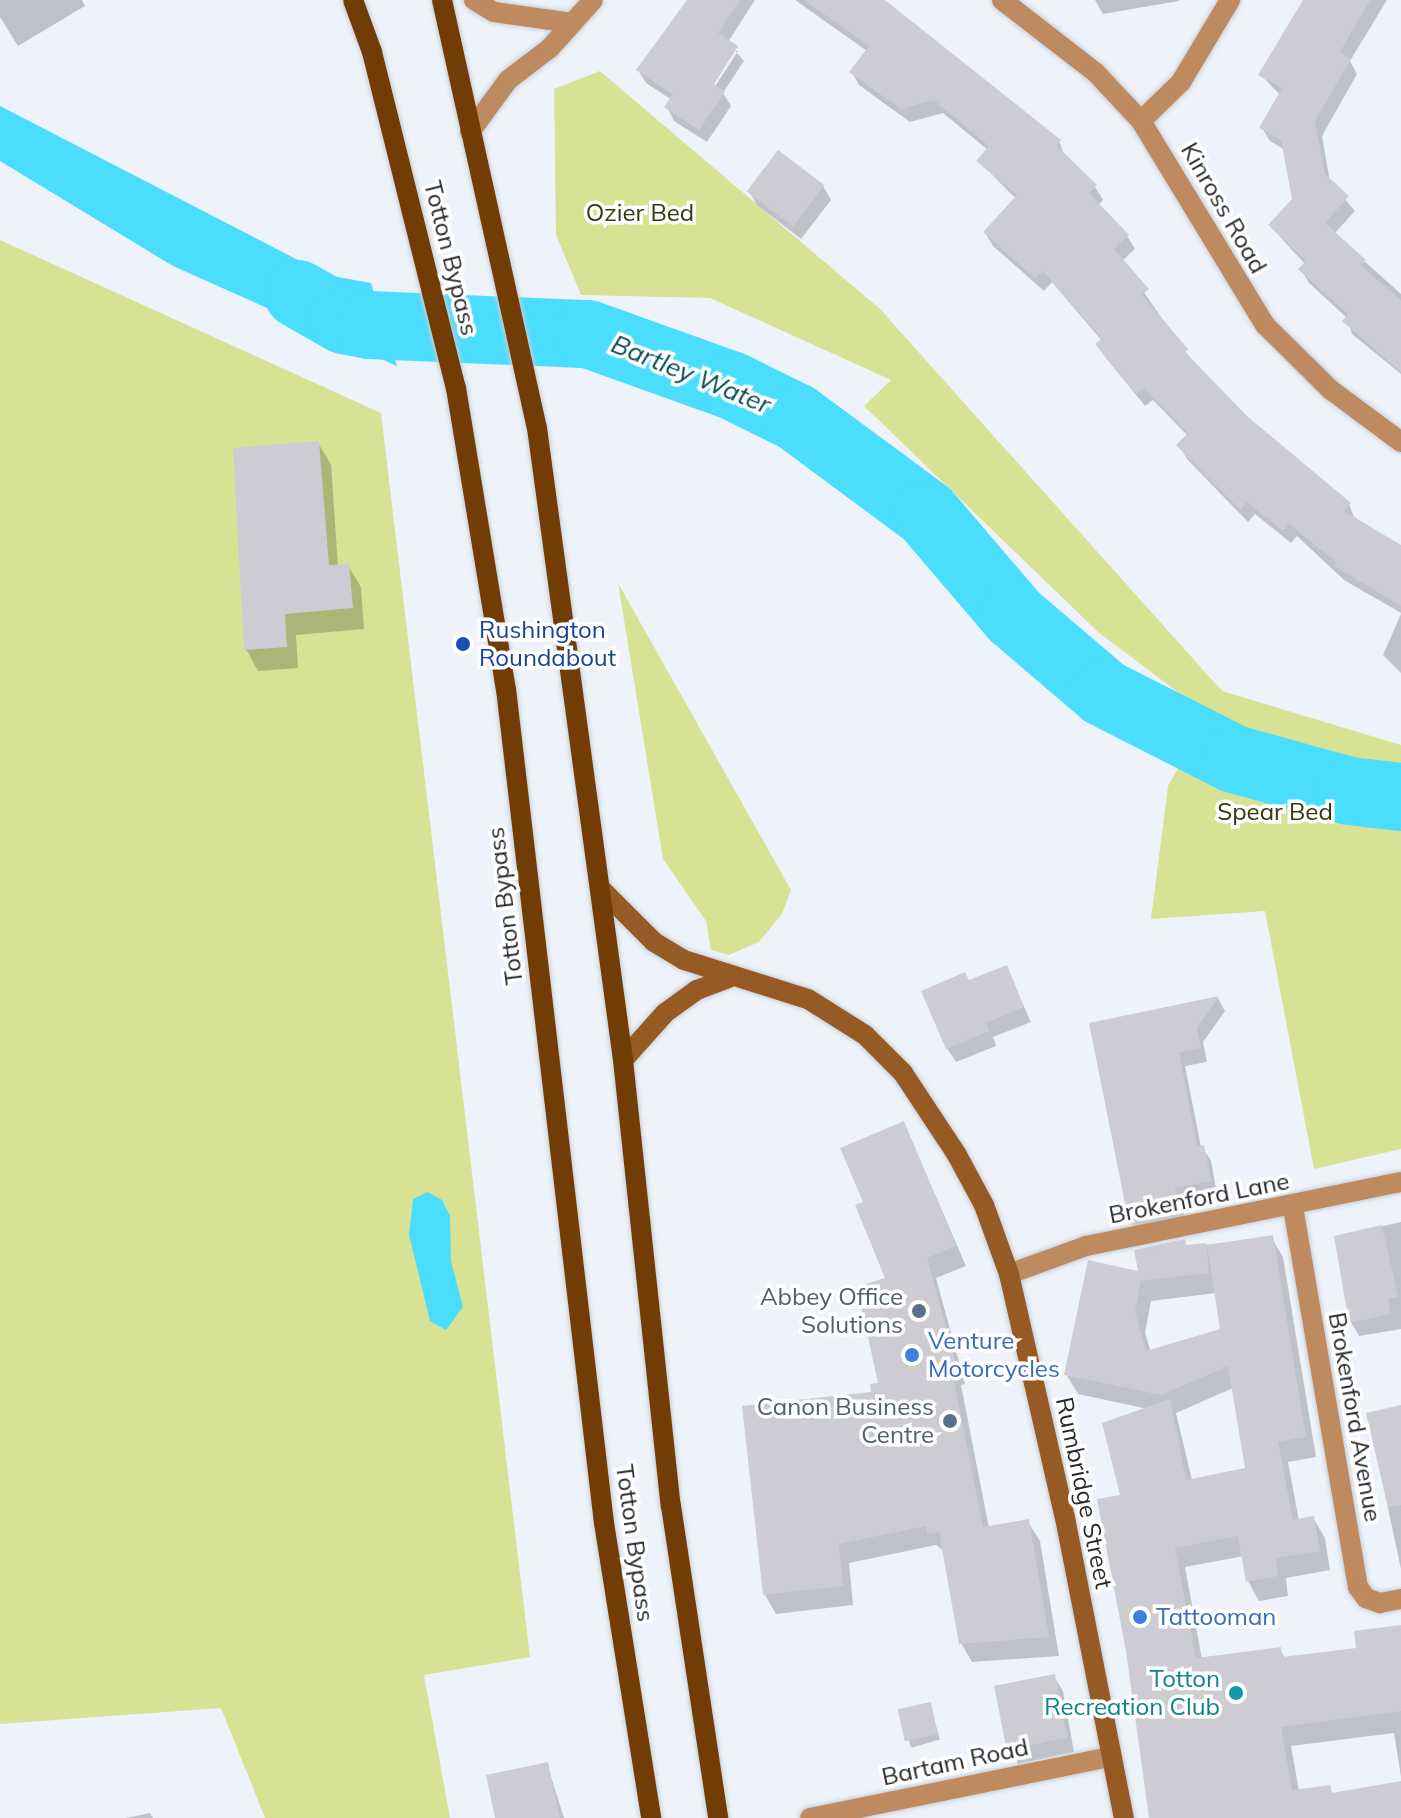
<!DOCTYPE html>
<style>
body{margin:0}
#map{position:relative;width:1401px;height:1818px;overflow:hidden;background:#eef3fb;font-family:Mulish,sans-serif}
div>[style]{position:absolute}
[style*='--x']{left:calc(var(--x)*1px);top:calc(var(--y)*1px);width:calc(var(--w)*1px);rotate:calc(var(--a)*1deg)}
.green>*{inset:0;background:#d8e295}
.water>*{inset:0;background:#4addfe}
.shadow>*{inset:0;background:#0003;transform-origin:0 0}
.river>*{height:68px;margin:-34px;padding:0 34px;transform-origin:34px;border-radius:34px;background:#4addfe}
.building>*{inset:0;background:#cdccd4;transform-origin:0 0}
.roads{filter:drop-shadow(0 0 2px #caced6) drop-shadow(0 0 2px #caced6)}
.minor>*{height:20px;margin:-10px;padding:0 10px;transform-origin:10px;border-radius:10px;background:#be8a60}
.secondary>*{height:20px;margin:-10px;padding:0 10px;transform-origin:10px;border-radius:10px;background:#965a25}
.primary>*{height:20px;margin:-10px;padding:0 10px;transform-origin:10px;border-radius:10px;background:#723d04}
.dots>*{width:22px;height:22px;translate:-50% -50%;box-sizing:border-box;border:4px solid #fff;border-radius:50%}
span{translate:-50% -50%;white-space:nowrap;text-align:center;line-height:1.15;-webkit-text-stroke:7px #fff;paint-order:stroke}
.street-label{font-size:24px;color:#26282b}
.park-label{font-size:24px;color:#34380c}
.transit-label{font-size:24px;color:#164399}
.left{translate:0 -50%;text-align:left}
.service-label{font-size:24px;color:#4e5e75}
.right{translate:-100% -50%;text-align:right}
.shop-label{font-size:24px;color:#366cbe}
.culture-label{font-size:24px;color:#0d838f}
.water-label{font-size:26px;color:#074957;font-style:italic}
</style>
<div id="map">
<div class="green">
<i style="clip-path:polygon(600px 71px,880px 309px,1222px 691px,1401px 745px,1401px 1149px,1314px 1169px,1265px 911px,1151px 919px,1168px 786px,1208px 715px,1098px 632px,864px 406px,891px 380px,710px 298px,581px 295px,556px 235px,554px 89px)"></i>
<i style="clip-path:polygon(0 240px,381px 413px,530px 1657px,424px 1675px,450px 1818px,265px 1818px,221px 1708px,0 1724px)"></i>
<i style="clip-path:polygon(618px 583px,791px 890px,782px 914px,759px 942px,729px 955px,711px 950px,706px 921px,663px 859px)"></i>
</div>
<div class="water">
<i style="clip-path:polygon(0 106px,327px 275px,371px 283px,397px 366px,173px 266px,0 161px)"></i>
<i style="clip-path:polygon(427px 1192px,442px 1200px,450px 1216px,451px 1261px,463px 1307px,446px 1330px,430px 1321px,409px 1235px,413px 1199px)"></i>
</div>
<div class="shadow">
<i style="clip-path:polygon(0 0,82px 0,85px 6px,18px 46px,0 17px)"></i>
<i style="clip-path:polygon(evenodd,689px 0,755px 0,728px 42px,744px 61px,723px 93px,731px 106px,707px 142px,674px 121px,667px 107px,672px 100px,646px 83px,638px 70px,689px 0,733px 51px,738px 51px,710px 94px,706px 91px,733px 51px)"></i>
<i style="clip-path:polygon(795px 0,872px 0,1059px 141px,1065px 157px,1095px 187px,1103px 200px,1098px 205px,1127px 236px,1135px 249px,1122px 261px,1194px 364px,1247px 418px,1349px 504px,1355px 520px,1401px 547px,1401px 613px,1344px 580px,1297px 536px,1291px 543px,1255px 514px,1248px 522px,1187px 459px,1179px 445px,1188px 436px,1153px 400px,1145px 406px,1106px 358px,1098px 345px,1102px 341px,1052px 282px,1044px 291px,993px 246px,985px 233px,1016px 199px,979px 161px,988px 150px,943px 113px,910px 122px,859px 85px,852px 72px,867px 51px)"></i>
<i style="clip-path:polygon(1095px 0,1179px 0,1179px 1px,1103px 14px)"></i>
<i style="clip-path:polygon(1305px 0,1387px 0,1350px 61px,1357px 74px,1322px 136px,1330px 182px,1355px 211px,1334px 234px,1401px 294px,1401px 374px,1352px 334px,1347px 318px,1309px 283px,1301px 269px,1305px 264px,1270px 226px,1294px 200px,1285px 150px,1270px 141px,1262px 128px,1280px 95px,1261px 75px)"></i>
<i style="clip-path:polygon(823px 186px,831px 200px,801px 239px,757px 205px,749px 191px)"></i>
<i style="clip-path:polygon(318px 443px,331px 464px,338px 566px,348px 566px,361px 587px,364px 629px,296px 635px,298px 668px,258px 671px,246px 649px)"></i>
<i style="clip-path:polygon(1401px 614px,1401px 673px,1383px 655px)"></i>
<i style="clip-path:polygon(1006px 967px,1031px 1022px,993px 1037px,996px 1046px,956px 1062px,947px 1048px,969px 982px)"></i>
<i style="clip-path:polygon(1218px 998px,1225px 1011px,1203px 1042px,1207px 1062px,1185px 1066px,1201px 1147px,1211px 1160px,1217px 1195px,1182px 1202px,1186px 1227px,1138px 1237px,1131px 1223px,1091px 1024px)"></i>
<i style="clip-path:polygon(904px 1123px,966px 1266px,936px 1278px,965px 1384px,961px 1385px,989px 1528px,1028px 1522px,1040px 1541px,1059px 1656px,972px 1662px,961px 1643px,945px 1552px,936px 1545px,849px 1563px,853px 1605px,776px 1614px,765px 1595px,880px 1384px,888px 1279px,865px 1203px)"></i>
<i style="clip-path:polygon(1401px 1222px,1401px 1329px,1359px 1336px,1351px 1322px,1336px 1237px)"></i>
<i style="clip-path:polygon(evenodd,1271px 1237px,1283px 1257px,1316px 1457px,1288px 1462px,1299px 1521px,1313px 1518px,1325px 1538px,1330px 1570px,1286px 1578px,1288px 1596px,1259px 1601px,1248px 1581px,1244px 1556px,1185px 1567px,1202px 1659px,1280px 1649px,1285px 1659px,1358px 1649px,1401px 1629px,1401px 1777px,1394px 1733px,1291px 1746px,1299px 1791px,1329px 1787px,1334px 1795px,1401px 1783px,1401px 1818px,1152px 1818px,1122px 1496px,1148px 1409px,1078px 1394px,1066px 1374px,1141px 1274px,1187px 1247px,1271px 1237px,1216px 1293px,1222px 1330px,1151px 1352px,1145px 1333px,1151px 1301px,1216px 1293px,1271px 1237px,1233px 1388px,1248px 1470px,1192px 1480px,1176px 1413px,1233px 1388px)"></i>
<i style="clip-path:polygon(1401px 1407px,1401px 1569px,1368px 1415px)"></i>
<i style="clip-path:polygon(1054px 1677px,1063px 1691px,1074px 1752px,1018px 1764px,1010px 1749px)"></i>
<i style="left:930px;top:1705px;width:36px;height:30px;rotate:74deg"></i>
<i style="clip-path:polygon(547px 1764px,564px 1818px,497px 1818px)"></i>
<i style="clip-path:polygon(150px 1813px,153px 1818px,126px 1818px)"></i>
</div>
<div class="river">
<i style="--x:298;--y:294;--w:53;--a:29.5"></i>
<i style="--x:344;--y:320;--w:25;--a:11"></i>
<i style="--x:369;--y:325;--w:219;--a:2.4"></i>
<i style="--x:588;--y:334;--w:154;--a:19.7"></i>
<i style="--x:733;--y:386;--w:70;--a:26.2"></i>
<i style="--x:796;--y:417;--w:163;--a:36.5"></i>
<i style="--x:927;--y:514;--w:134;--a:49.5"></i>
<i style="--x:1014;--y:616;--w:118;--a:40.5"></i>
<i style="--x:1104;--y:693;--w:146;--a:26.9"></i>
<i style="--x:1234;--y:759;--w:119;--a:15.5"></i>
<i style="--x:1349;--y:791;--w:52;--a:6.6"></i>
</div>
<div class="building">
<i style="clip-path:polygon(687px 0,740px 0,718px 33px,738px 46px,714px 84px,725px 92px,699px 130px,664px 107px,673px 94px,636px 70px)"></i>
<i style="clip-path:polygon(804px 0,885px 0,1061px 140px,1056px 145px,1097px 185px,1089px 193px,1129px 235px,1114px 249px,1149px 289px,1142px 295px,1188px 349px,1185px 352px,1248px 417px,1351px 503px,1344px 511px,1401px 545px,1401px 606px,1334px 566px,1336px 562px,1289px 524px,1283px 531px,1247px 502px,1240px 510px,1176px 445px,1188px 433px,1144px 388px,1136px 394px,1095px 344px,1102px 339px,1043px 271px,1035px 278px,983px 232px,1017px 195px,976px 161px,989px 146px,934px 100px,901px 109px,849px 72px,869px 46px)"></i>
<i style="clip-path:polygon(1303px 0,1370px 0,1340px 52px,1351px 59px,1315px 121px,1325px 174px,1349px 196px,1325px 223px,1366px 260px,1360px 265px,1401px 300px,1401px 372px,1342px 321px,1348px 314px,1298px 269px,1306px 261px,1268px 225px,1292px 199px,1281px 140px,1259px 128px,1282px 88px,1258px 75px)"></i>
<i style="left:778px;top:150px;width:58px;height:52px;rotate:37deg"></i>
<i style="clip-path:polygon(319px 441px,329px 565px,349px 564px,353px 608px,285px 614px,287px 647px,244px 650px,233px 448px)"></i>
<i style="clip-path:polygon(1007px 965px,1024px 1007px,986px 1023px,989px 1031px,946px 1049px,921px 991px,965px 972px,969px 980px)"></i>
<i style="clip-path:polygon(1219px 996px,1197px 1028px,1201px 1048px,1179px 1052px,1197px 1146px,1204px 1145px,1211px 1181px,1175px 1188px,1180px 1214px,1129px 1224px,1089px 1023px)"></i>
<i style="clip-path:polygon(904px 1121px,956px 1246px,927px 1258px,956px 1364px,951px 1366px,983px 1527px,1029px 1519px,1049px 1637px,959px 1644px,939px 1532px,927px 1534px,926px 1526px,839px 1544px,843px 1586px,763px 1595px,742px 1406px,871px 1392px,870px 1384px,878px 1383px,857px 1287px,885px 1278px,855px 1205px,863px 1202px,840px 1148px)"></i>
<i style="clip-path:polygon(1382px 1225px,1398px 1297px,1388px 1299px,1391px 1314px,1349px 1323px,1334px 1236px)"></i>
<i style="clip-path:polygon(1273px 1235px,1306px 1437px,1278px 1442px,1293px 1520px,1314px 1516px,1320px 1551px,1276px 1558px,1278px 1576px,1246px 1582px,1238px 1536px,1175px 1548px,1196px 1658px,1281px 1647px,1282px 1657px,1356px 1648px,1354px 1631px,1401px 1625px,1401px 1711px,1281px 1727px,1292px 1790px,1330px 1785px,1332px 1793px,1401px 1781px,1401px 1818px,1149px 1818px,1126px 1651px,1097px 1499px,1120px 1495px,1102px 1423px,1170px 1399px,1186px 1480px,1245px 1468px,1228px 1366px,1161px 1395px,1064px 1375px,1088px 1260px,1138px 1271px,1134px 1250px,1185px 1239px,1186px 1245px,1206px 1243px,1209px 1273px,1141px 1281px,1135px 1311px,1146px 1351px,1220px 1329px,1207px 1245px)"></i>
<i style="clip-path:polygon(1401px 1405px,1401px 1505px,1388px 1507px,1366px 1413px)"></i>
<i style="left:1055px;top:1674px;width:65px;height:62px;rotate:79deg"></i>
<i style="left:931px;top:1702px;width:33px;height:34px;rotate:78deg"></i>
<i style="clip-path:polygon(548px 1762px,560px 1818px,495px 1818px,486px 1775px)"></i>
</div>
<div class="roads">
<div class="minor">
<i style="--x:474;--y:0;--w:23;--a:31"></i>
<i style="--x:494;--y:12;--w:79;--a:8"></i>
<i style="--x:1002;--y:0;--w:119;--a:37.8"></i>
<i style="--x:1096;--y:73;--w:66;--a:46.8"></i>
<i style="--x:1141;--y:121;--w:239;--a:58.7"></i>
<i style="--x:1265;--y:325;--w:93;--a:44.6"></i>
<i style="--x:1331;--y:390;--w:87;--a:36.6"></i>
<i style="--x:1141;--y:121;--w:56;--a:-44.3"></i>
<i style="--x:1181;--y:82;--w:96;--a:-59.1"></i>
<i style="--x:470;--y:132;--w:64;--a:-53.8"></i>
<i style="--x:508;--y:80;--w:53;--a:-37.3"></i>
<i style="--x:550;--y:48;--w:64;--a:-48.1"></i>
<i style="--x:1293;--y:1207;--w:386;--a:80.3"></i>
<i style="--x:1358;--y:1587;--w:14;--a:54"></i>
<i style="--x:1366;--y:1598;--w:15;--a:20"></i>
<i style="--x:1380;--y:1603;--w:21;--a:-11"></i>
<i style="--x:1009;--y:1274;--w:82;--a:-20"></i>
<i style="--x:1086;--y:1246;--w:321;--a:-11.5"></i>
<i style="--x:810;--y:1818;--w:307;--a:-11.5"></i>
</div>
<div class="secondary">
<i style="--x:601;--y:889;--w:75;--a:45"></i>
<i style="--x:654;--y:942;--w:35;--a:31"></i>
<i style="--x:684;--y:960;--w:130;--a:17.5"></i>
<i style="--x:808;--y:999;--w:67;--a:32.3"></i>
<i style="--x:865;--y:1035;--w:54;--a:45"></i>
<i style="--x:903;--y:1073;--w:98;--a:56.6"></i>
<i style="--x:957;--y:1155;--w:57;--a:61.6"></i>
<i style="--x:984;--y:1205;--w:73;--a:70.1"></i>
<i style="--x:1009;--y:1274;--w:250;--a:77.1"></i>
<i style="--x:1065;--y:1518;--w:306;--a:78.9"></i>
<i style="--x:623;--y:1060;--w:63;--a:-48.2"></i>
<i style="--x:665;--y:1013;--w:39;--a:-36"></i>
<i style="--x:697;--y:990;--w:34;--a:-21"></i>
</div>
<div class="primary">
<i style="--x:353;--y:0;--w:55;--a:69.9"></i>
<i style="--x:372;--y:52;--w:346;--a:76"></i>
<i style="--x:456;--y:388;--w:305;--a:80.6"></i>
<i style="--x:506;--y:689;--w:840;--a:83.3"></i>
<i style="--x:604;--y:1523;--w:299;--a:80.9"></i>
<i style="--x:442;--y:0;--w:438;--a:77.5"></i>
<i style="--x:537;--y:428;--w:638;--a:82.25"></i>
<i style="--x:623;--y:1060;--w:449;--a:83.9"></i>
<i style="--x:671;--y:1506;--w:316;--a:81.4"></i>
</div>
</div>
<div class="dots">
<i style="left:463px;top:644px;background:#1a4fb4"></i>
<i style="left:919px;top:1311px;background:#5c6f8a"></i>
<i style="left:912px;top:1355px;background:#3f7fe0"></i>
<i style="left:950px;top:1421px;background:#5c6f8a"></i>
<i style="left:1140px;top:1617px;background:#3f7fe0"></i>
<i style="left:1236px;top:1693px;background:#0f9aa8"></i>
</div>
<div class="street-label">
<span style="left:1224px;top:208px;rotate:60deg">Kinross Road</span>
<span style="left:451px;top:258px;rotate:76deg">Totton Bypass</span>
<span style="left:505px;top:906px;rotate:-97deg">Totton Bypass</span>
<span style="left:1199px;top:1198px;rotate:-11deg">Brokenford Lane</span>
<span style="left:1355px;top:1417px;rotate:80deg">Brokenford Avenue</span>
<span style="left:1084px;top:1493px;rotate:78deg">Rumbridge Street</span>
<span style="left:635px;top:1543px;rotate:82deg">Totton Bypass</span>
<span style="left:955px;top:1762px;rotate:-12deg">Bartam Road</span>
</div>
<div class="park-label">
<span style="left:640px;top:213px">Ozier Bed</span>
<span style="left:1275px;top:812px">Spear Bed</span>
</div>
<div class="transit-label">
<span class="left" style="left:479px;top:644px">Rushington<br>Roundabout</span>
</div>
<div class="service-label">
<span class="right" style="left:903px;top:1311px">Abbey Office<br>Solutions</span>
<span class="right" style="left:934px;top:1421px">Canon Business<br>Centre</span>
</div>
<div class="shop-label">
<span class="left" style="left:928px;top:1355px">Venture<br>Motorcycles</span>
<span class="left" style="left:1156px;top:1617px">Tattooman</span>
</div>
<div class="culture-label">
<span class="right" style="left:1220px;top:1693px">Totton<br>Recreation Club</span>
</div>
<div class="water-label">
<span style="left:691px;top:374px;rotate:22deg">Bartley Water</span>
</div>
</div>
